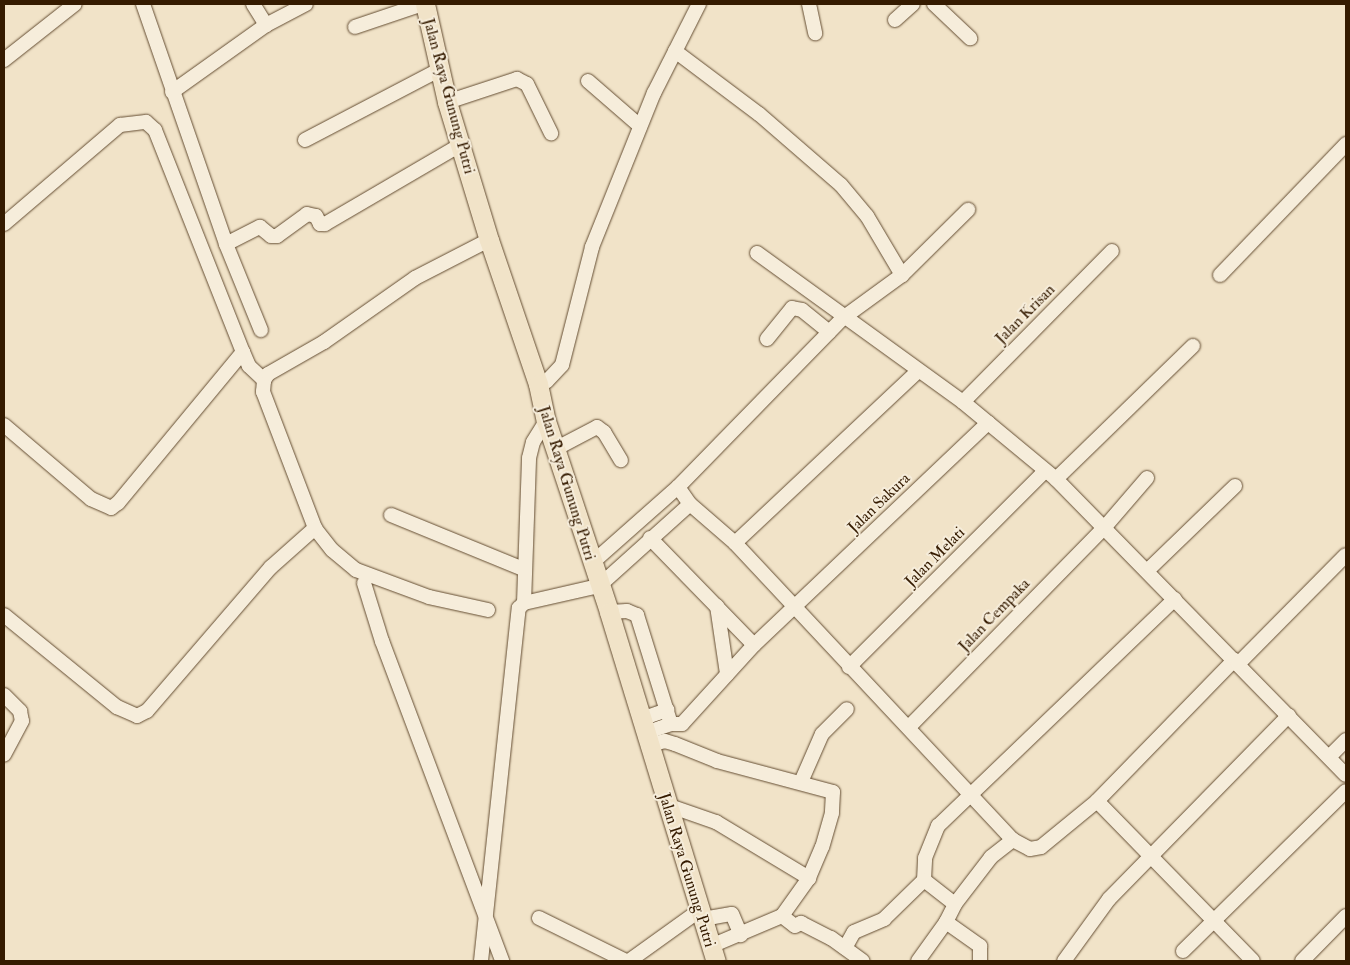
<!DOCTYPE html>
<style>
body{margin:0}
#map{position:relative;width:1350px;height:965px;overflow:hidden;background:#f1e3c8;font-family:"IM FELL Double Pica",serif}
div>[style]{position:absolute}
[style*='--x']{left:calc(var(--x)*1px);top:calc(var(--y)*1px);width:calc(var(--w)*1px);rotate:calc(var(--a)*1deg)}
.roads{filter:drop-shadow(0 0 1px #644d32) drop-shadow(0 0 1px #644d32)}
.minor>*{height:14px;margin:-7px;padding:0 7px;transform-origin:7px;border-radius:7px;background:#f6eddb}
.major>*{height:19px;margin:-9.5px;padding:0 9.5px;transform-origin:9.5px;border-radius:9.5px;background:#f1e3c8}
span{translate:-50% -50%;white-space:nowrap;text-align:center;line-height:1.15;-webkit-text-stroke:4px #f6eddb;paint-order:stroke}
.street-label{font-size:16px;color:#351b00}
.frame{position:absolute;inset:0;border:5px solid #351b00;pointer-events:none}
</style>
<div id="map">
<div class="roads">
<div class="minor">
<i style="--x:143;--y:4;--w:254;--a:70.9"></i>
<i style="--x:226;--y:244;--w:93;--a:67.9"></i>
<i style="--x:253;--y:4;--w:25;--a:58"></i>
<i style="--x:266;--y:25;--w:45;--a:-27.7"></i>
<i style="--x:809;--y:4;--w:30;--a:78"></i>
<i style="--x:934;--y:4;--w:50;--a:43.4"></i>
<i style="--x:895;--y:20;--w:24;--a:-42"></i>
<i style="--x:355;--y:27;--w:72;--a:-18.7"></i>
<i style="--x:675;--y:51;--w:105;--a:36.9"></i>
<i style="--x:759;--y:114;--w:108;--a:40.9"></i>
<i style="--x:841;--y:185;--w:40;--a:50"></i>
<i style="--x:867;--y:216;--w:69;--a:59.3"></i>
<i style="--x:4;--y:60;--w:90;--a:-38.3"></i>
<i style="--x:588;--y:81;--w:69;--a:40.9"></i>
<i style="--x:172;--y:92;--w:115;--a:-35.5"></i>
<i style="--x:447;--y:102;--w:74;--a:-18.2"></i>
<i style="--x:517;--y:79;--w:11;--a:27"></i>
<i style="--x:527;--y:84;--w:55;--a:63.9"></i>
<i style="--x:305;--y:140;--w:151;--a:-27.6"></i>
<i style="--x:4;--y:224;--w:153;--a:-40.5"></i>
<i style="--x:120;--y:125;--w:26;--a:-7"></i>
<i style="--x:146;--y:122;--w:12;--a:42"></i>
<i style="--x:155;--y:130;--w:239;--a:68.4"></i>
<i style="--x:243;--y:352;--w:15;--a:67"></i>
<i style="--x:249;--y:366;--w:21;--a:43"></i>
<i style="--x:226;--y:244;--w:38;--a:-27"></i>
<i style="--x:260;--y:227;--w:14;--a:39"></i>
<i style="--x:271;--y:236;--w:6;--a:0"></i>
<i style="--x:277;--y:236;--w:37;--a:-36"></i>
<i style="--x:307;--y:214;--w:9;--a:13"></i>
<i style="--x:316;--y:216;--w:9;--a:63"></i>
<i style="--x:320;--y:224;--w:5;--a:0"></i>
<i style="--x:325;--y:224;--w:156;--a:-30.3"></i>
<i style="--x:757;--y:253;--w:254;--a:35.9"></i>
<i style="--x:963;--y:402;--w:121;--a:39.6"></i>
<i style="--x:1056;--y:479;--w:414;--a:45.6"></i>
<i style="--x:1220;--y:275;--w:182;--a:-46.1"></i>
<i style="--x:767;--y:339;--w:40;--a:-51"></i>
<i style="--x:792;--y:308;--w:10;--a:11"></i>
<i style="--x:802;--y:310;--w:35;--a:39"></i>
<i style="--x:538;--y:384;--w:9;--a:-18"></i>
<i style="--x:547;--y:381;--w:22;--a:-47"></i>
<i style="--x:562;--y:365;--w:122;--a:-75.7"></i>
<i style="--x:592;--y:247;--w:166;--a:-68.1"></i>
<i style="--x:654;--y:93;--w:100;--a:-63.2"></i>
<i style="--x:963;--y:402;--w:212;--a:-45.4"></i>
<i style="--x:4;--y:425;--w:114;--a:40.4"></i>
<i style="--x:91;--y:499;--w:22;--a:24"></i>
<i style="--x:111;--y:508;--w:9;--a:-36"></i>
<i style="--x:118;--y:503;--w:196;--a:-50.4"></i>
<i style="--x:557;--y:448;--w:45;--a:-27.7"></i>
<i style="--x:597;--y:427;--w:9;--a:36"></i>
<i style="--x:604;--y:432;--w:33;--a:59"></i>
<i style="--x:1056;--y:479;--w:191;--a:-44.2"></i>
<i style="--x:678;--y:487;--w:21;--a:55"></i>
<i style="--x:690;--y:504;--w:60;--a:40.9"></i>
<i style="--x:735;--y:543;--w:407;--a:46.9"></i>
<i style="--x:1013;--y:840;--w:19;--a:28"></i>
<i style="--x:1030;--y:849;--w:11;--a:-10"></i>
<i style="--x:1041;--y:847;--w:72;--a:-39.4"></i>
<i style="--x:1097;--y:801;--w:197;--a:-45.8"></i>
<i style="--x:391;--y:515;--w:143;--a:22.2"></i>
<i style="--x:650;--y:538;--w:149;--a:45.8"></i>
<i style="--x:735;--y:543;--w:251;--a:-43.2"></i>
<i style="--x:592;--y:563;--w:115;--a:-41.5"></i>
<i style="--x:678;--y:487;--w:236;--a:-45.7"></i>
<i style="--x:843;--y:318;--w:73;--a:-36.1"></i>
<i style="--x:902;--y:275;--w:93;--a:-44.6"></i>
<i style="--x:1148;--y:570;--w:121;--a:-44"></i>
<i style="--x:364;--y:583;--w:61;--a:72.8"></i>
<i style="--x:382;--y:641;--w:342;--a:69.4"></i>
<i style="--x:524;--y:603;--w:145;--a:-88"></i>
<i style="--x:529;--y:458;--w:16;--a:-76"></i>
<i style="--x:533;--y:442;--w:25;--a:-58"></i>
<i style="--x:717;--y:606;--w:69;--a:81.6"></i>
<i style="--x:488;--y:610;--w:60;--a:-167.6"></i>
<i style="--x:429;--y:597;--w:78;--a:-159.7"></i>
<i style="--x:356;--y:570;--w:31;--a:-140"></i>
<i style="--x:332;--y:550;--w:28;--a:-128"></i>
<i style="--x:315;--y:528;--w:146;--a:-110.9"></i>
<i style="--x:263;--y:392;--w:12;--a:-85"></i>
<i style="--x:264;--y:380;--w:7;--a:-56"></i>
<i style="--x:268;--y:374;--w:64;--a:-29.7"></i>
<i style="--x:324;--y:342;--w:111;--a:-35.1"></i>
<i style="--x:415;--y:278;--w:83;--a:-27.2"></i>
<i style="--x:609;--y:612;--w:18;--a:-3"></i>
<i style="--x:627;--y:611;--w:11;--a:22"></i>
<i style="--x:637;--y:615;--w:114;--a:72.7"></i>
<i style="--x:671;--y:724;--w:11;--a:0"></i>
<i style="--x:682;--y:724;--w:107;--a:-47.7"></i>
<i style="--x:754;--y:645;--w:323;--a:-43.5"></i>
<i style="--x:4;--y:615;--w:146;--a:39.2"></i>
<i style="--x:117;--y:707;--w:22;--a:24"></i>
<i style="--x:137;--y:716;--w:11;--a:-27"></i>
<i style="--x:147;--y:711;--w:190;--a:-49.3"></i>
<i style="--x:271;--y:567;--w:59;--a:-41.6"></i>
<i style="--x:1238;--y:664;--w:153;--a:-45.3"></i>
<i style="--x:849;--y:667;--w:277;--a:-45"></i>
<i style="--x:4;--y:695;--w:23;--a:45"></i>
<i style="--x:20;--y:711;--w:10;--a:79"></i>
<i style="--x:22;--y:721;--w:38;--a:118"></i>
<i style="--x:641;--y:719;--w:28;--a:-19"></i>
<i style="--x:909;--y:727;--w:279;--a:-45.6"></i>
<i style="--x:1104;--y:528;--w:66;--a:-49.3"></i>
<i style="--x:645;--y:733;--w:28;--a:-19"></i>
<i style="--x:649;--y:745;--w:16;--a:-14"></i>
<i style="--x:665;--y:741;--w:10;--a:17"></i>
<i style="--x:675;--y:744;--w:45;--a:22"></i>
<i style="--x:717;--y:761;--w:120;--a:15"></i>
<i style="--x:833;--y:792;--w:21;--a:93"></i>
<i style="--x:832;--y:813;--w:35;--a:106"></i>
<i style="--x:822;--y:847;--w:34;--a:113"></i>
<i style="--x:809;--y:878;--w:47;--a:125.4"></i>
<i style="--x:782;--y:916;--w:16;--a:38"></i>
<i style="--x:795;--y:926;--w:7;--a:-27"></i>
<i style="--x:801;--y:923;--w:34;--a:27"></i>
<i style="--x:831;--y:938;--w:39;--a:36"></i>
<i style="--x:1329;--y:757;--w:24;--a:-45"></i>
<i style="--x:801;--y:782;--w:52;--a:-66.4"></i>
<i style="--x:822;--y:734;--w:35;--a:-45"></i>
<i style="--x:1097;--y:801;--w:223;--a:45.7"></i>
<i style="--x:667;--y:805;--w:52;--a:19.1"></i>
<i style="--x:716;--y:822;--w:109;--a:31.1"></i>
<i style="--x:924;--y:880;--w:22;--a:-87"></i>
<i style="--x:925;--y:858;--w:35;--a:-68"></i>
<i style="--x:938;--y:826;--w:328;--a:-43.8"></i>
<i style="--x:539;--y:918;--w:97;--a:26.3"></i>
<i style="--x:703;--y:919;--w:29;--a:-10"></i>
<i style="--x:732;--y:914;--w:23;--a:67"></i>
<i style="--x:946;--y:922;--w:20;--a:-63"></i>
<i style="--x:955;--y:904;--w:59;--a:-52.5"></i>
<i style="--x:991;--y:857;--w:28;--a:-38"></i>
<i style="--x:711;--y:946;--w:77;--a:-22.9"></i>
<i style="--x:845;--y:948;--w:18;--a:-61"></i>
<i style="--x:854;--y:932;--w:33;--a:-23"></i>
<i style="--x:884;--y:919;--w:56;--a:-44.3"></i>
<i style="--x:924;--y:880;--w:39;--a:38"></i>
<i style="--x:1183;--y:951;--w:228;--a:-44.5"></i>
<i style="--x:481;--y:961;--w:355;--a:-83.9"></i>
<i style="--x:519;--y:608;--w:7;--a:-45"></i>
<i style="--x:524;--y:603;--w:77;--a:-12.8"></i>
<i style="--x:599;--y:586;--w:122;--a:-42"></i>
<i style="--x:629;--y:961;--w:87;--a:-35.7"></i>
<i style="--x:918;--y:961;--w:48;--a:-54.3"></i>
<i style="--x:946;--y:922;--w:42;--a:35.2"></i>
<i style="--x:980;--y:946;--w:15;--a:90"></i>
<i style="--x:1064;--y:961;--w:77;--a:-54"></i>
<i style="--x:1109;--y:899;--w:257;--a:-45.6"></i>
<i style="--x:1302;--y:961;--w:63;--a:-45.6"></i>
</div>
<div class="major">
<i style="--x:425;--y:4;--w:100;--a:77.3"></i>
<i style="--x:447;--y:102;--w:144;--a:73.1"></i>
<i style="--x:489;--y:240;--w:152;--a:71.2"></i>
<i style="--x:538;--y:384;--w:38;--a:78"></i>
<i style="--x:546;--y:421;--w:201;--a:71.7"></i>
<i style="--x:609;--y:612;--w:365;--a:73"></i>
</div>
</div>
<div class="street-label">
<span style="left:449px;top:96px;rotate:75deg">Jalan Raya Gunung Putri</span>
<span style="left:1025px;top:314px;rotate:-45deg">Jalan Krisan</span>
<span style="left:567px;top:483px;rotate:73deg">Jalan Raya Gunung Putri</span>
<span style="left:879px;top:503px;rotate:-44deg">Jalan Sakura</span>
<span style="left:935px;top:557px;rotate:-45deg">Jalan Melati</span>
<span style="left:994px;top:615px;rotate:-46deg">Jalan Cempaka</span>
<span style="left:687px;top:870px;rotate:73deg">Jalan Raya Gunung Putri</span>
</div>
<div class="frame"></div>
</div>
